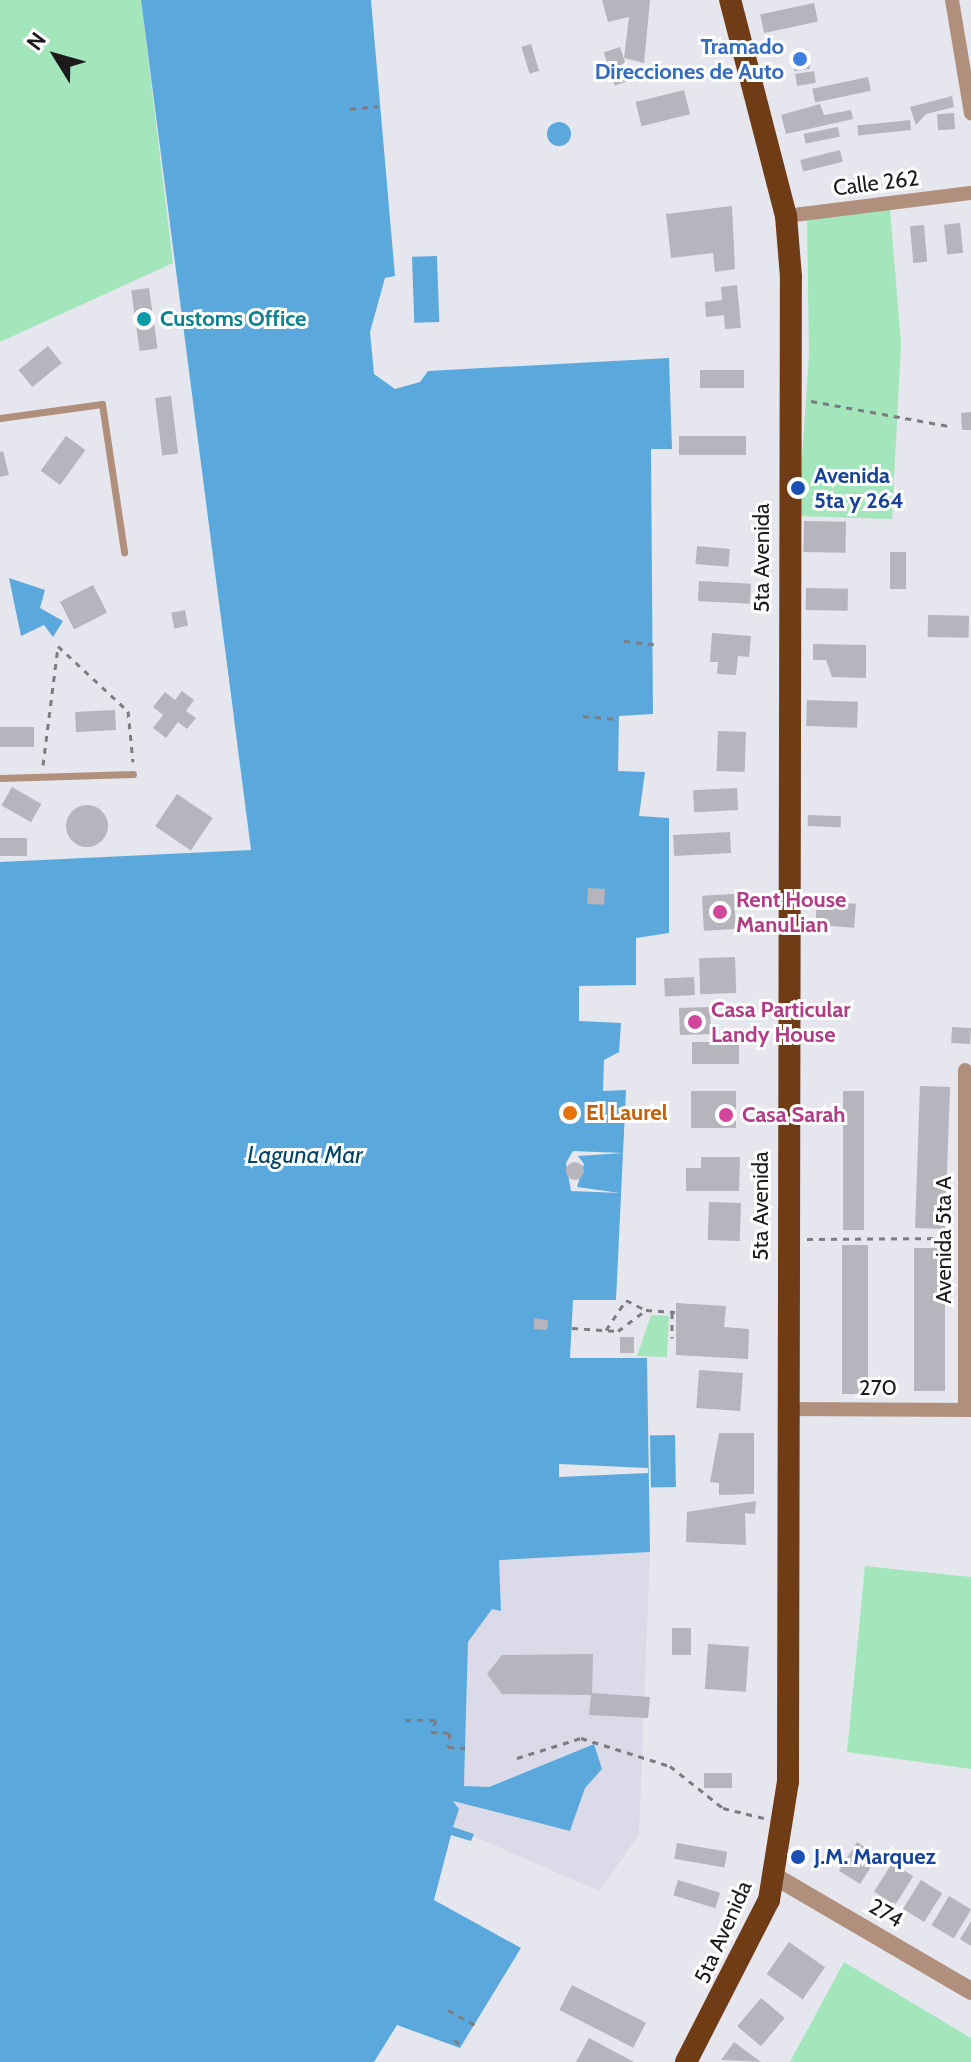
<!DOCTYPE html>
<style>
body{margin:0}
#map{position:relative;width:971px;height:2062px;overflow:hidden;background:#e6e6ee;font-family:Cabin,sans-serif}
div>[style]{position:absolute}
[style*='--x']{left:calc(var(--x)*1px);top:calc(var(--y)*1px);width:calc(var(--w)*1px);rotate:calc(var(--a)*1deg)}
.built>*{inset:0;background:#dbdae9}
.green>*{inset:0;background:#a3e6bc}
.water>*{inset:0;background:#5ba9dc;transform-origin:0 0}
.round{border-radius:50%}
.pier>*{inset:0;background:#e6e6ee}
.building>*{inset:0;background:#b6b4bc;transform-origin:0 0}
.path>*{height:3px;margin-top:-1.5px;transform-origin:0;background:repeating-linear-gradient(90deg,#7c7c81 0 6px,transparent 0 12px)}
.service>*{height:7px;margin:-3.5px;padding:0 3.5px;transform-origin:3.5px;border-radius:3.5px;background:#b0907c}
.minor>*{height:14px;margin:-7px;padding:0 7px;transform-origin:7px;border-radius:7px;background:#b0907c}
.tertiary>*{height:18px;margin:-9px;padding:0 9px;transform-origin:9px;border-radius:9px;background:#b0907c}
.trunk>*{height:22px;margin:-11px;padding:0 11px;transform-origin:11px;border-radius:11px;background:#703c16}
.dots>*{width:22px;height:22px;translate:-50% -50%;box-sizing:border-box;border:4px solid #fff;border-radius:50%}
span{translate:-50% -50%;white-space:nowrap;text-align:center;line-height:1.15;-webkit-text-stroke:6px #fff;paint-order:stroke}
.shop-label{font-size:22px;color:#366cbe;font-weight:700}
.right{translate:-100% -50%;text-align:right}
.street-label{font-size:22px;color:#1b1a1d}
.culture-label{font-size:22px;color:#0d838f;font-weight:700}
.left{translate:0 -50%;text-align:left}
.transit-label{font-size:22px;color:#164399;font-weight:700}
.hotel-label{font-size:22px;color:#b23c85;font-weight:700}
.food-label{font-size:22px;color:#c56008;font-weight:700}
.water-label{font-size:24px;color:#024365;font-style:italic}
.north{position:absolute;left:16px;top:16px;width:80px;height:80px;-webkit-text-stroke:6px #fff;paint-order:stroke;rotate:307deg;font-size:22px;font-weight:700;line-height:32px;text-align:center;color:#1b1a1d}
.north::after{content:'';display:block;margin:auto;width:28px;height:36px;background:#1b1a1d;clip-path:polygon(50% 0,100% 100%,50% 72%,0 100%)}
</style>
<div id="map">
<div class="built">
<i style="clip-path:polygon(650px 1552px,639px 1835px,599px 1891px,452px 1827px,453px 1800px,570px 1831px,585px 1788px,602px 1769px,593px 1744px,488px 1787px,464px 1787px,468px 1642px,492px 1609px,501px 1610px,499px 1559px)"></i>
</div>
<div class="green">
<i style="clip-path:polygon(0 0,141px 0,173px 263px,0 342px)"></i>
<i style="clip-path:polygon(890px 209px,901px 343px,892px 519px,798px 516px,809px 355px,807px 218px)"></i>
<i style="clip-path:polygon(651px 1315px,669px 1316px,667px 1357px,637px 1356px)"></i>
<i style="clip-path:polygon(865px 1566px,971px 1577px,971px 1769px,847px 1752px)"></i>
<i style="clip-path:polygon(844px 1962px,971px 2038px,971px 2062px,790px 2062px)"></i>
</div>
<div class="water">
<i style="clip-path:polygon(141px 0,371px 0,395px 276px,385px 278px,370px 332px,374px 374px,395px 389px,420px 382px,428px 371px,669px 358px,672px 449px,651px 449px,653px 714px,619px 716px,618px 771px,645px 772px,639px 816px,669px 818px,669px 933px,636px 938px,636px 985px,579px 986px,579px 1021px,621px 1023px,619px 1052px,604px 1060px,603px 1091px,626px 1090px,616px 1300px,573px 1300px,570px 1358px,647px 1358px,650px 1552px,499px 1560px,501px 1611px,492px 1609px,468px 1642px,464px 1786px,489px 1787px,594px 1744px,602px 1769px,585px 1788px,570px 1831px,453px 1801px,459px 1809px,453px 1827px,474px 1834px,471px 1841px,451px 1835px,434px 1900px,521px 1948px,460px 2048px,397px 2025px,374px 2062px,0 2062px,0 862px,251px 850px)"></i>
<i class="round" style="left:547px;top:122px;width:24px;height:24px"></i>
<i style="left:437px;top:256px;width:66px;height:25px;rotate:88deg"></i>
<i style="clip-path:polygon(9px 578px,45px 590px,40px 608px,63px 621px,53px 637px,44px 625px,21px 636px)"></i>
<i style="left:675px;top:1435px;width:52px;height:25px;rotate:89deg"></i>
</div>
<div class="pier">
<i style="clip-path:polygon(187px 371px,234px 719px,230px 719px)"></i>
<i style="clip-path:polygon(573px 1151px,623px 1153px,578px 1156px,584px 1164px,577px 1187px,620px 1193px,571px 1191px,566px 1163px)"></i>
<i style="clip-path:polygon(559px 1464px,648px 1468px,648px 1473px,559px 1477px)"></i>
</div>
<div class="building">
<i style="clip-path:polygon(602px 0,650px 0,644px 63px,624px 58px,629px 17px,608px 22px)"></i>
<i style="left:814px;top:3px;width:19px;height:55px;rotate:78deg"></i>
<i style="left:531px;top:44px;width:28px;height:10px;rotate:73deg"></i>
<i style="left:620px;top:47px;width:35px;height:17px;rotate:72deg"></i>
<i style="left:807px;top:49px;width:20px;height:16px;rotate:81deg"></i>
<i style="left:814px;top:71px;width:12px;height:19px;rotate:81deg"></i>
<i style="left:868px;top:77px;width:14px;height:57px;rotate:78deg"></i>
<i style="left:684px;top:90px;width:25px;height:50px;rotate:76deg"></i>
<i style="clip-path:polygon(952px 96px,954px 107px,926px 114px,916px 125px,910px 107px)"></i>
<i style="clip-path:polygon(820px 104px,824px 115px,851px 110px,853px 119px,786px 134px,781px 115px)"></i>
<i style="left:954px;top:113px;width:16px;height:17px;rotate:86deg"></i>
<i style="left:910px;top:120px;width:10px;height:53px;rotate:84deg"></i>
<i style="left:838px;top:127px;width:10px;height:35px;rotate:79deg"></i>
<i style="left:840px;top:150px;width:12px;height:41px;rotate:76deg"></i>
<i style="clip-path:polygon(732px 206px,735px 269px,715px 272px,713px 253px,671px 258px,666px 214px)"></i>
<i style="left:960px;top:223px;width:30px;height:16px;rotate:84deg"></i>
<i style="left:924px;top:225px;width:37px;height:14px;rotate:85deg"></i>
<i style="clip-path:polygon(737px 285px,741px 328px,725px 329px,724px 315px,706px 317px,705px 302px,722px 300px,721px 287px)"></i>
<i style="left:149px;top:288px;width:61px;height:18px;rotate:82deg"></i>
<i style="left:48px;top:346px;width:22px;height:38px;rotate:51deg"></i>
<i style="left:700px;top:370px;width:44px;height:18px"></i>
<i style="left:171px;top:396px;width:58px;height:16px;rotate:83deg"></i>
<i style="clip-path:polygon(971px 412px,971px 430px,962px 430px,961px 413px)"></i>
<i style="left:66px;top:436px;width:24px;height:43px;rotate:36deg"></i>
<i style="left:679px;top:436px;width:67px;height:19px"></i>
<i style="clip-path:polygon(3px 451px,9px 475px,0 477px,0 452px)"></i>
<i style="left:804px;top:521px;width:42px;height:31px;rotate:1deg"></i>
<i style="left:697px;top:546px;width:33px;height:18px;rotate:5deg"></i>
<i style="left:890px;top:552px;width:16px;height:37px"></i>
<i style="left:699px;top:581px;width:52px;height:20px;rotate:3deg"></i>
<i style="left:93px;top:585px;width:31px;height:37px;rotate:63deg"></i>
<i style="left:806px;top:588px;width:42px;height:22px;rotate:1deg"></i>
<i style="left:185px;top:610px;width:16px;height:14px;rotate:79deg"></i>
<i style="left:928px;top:615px;width:41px;height:22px;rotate:1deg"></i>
<i style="clip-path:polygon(712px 633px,751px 636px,749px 657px,738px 656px,736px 675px,717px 674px,718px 662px,710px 662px)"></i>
<i style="clip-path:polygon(813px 644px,866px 645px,866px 678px,832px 677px,826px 660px,813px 660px)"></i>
<i style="clip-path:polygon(182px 691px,194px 700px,186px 711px,196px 718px,187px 729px,178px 722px,166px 738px,153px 728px,163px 715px,153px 707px,165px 692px,175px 700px)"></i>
<i style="left:807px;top:700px;width:51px;height:26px;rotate:2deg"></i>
<i style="left:115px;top:710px;width:20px;height:40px;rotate:87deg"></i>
<i style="left:0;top:727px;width:34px;height:20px"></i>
<i style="left:718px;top:731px;width:28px;height:40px;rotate:2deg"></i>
<i style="left:12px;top:787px;width:34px;height:21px;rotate:30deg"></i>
<i style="left:737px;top:788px;width:22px;height:44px;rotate:87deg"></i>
<i style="left:177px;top:794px;width:43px;height:39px;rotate:34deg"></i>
<i class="round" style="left:66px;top:805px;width:42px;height:42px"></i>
<i style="left:808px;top:815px;width:33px;height:11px;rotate:2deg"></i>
<i style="left:730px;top:832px;width:21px;height:57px;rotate:87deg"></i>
<i style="left:0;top:838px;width:27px;height:18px"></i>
<i style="left:588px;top:888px;width:17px;height:16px;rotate:3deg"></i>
<i style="left:734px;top:894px;width:35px;height:32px;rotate:87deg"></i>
<i style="left:817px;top:901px;width:39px;height:24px;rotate:4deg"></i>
<i style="left:735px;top:957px;width:36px;height:36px;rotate:88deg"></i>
<i style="left:694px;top:977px;width:18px;height:30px;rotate:87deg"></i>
<i style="left:710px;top:1007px;width:27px;height:31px;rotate:88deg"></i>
<i style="left:952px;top:1027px;width:19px;height:16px;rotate:3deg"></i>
<i style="left:692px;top:1042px;width:47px;height:22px"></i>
<i style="left:920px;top:1086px;width:30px;height:142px;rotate:2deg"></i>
<i style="left:736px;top:1091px;width:37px;height:45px;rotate:90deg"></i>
<i style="left:843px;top:1091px;width:21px;height:139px"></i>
<i style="left:561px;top:1105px;width:18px;height:16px;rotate:3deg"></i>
<i style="clip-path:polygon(701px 1157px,740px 1157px,739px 1191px,686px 1191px,686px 1168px,701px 1168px)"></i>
<i class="round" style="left:566px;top:1162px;width:18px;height:18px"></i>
<i style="left:709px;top:1202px;width:32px;height:38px;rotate:2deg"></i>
<i style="left:842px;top:1245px;width:26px;height:149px"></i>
<i style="left:945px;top:1248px;width:143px;height:31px;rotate:90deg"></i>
<i style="clip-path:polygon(676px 1303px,726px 1306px,724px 1327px,749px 1329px,748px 1359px,676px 1355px)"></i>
<i style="clip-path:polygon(534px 1318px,548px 1320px,547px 1330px,534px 1329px)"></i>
<i style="left:620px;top:1337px;width:14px;height:16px"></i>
<i style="left:699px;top:1370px;width:44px;height:38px;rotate:4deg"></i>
<i style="clip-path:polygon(719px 1433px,754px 1433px,754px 1494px,719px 1495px,719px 1483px,710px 1482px)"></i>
<i style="clip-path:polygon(756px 1501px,755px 1514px,745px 1513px,746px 1545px,686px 1542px,687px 1512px)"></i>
<i style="left:672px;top:1628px;width:19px;height:27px"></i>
<i style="left:708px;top:1644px;width:41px;height:45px;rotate:4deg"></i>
<i style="clip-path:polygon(593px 1654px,592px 1693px,650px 1697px,648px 1718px,589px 1715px,591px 1695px,502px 1694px,487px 1674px,502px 1655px)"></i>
<i style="left:732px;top:1773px;width:15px;height:28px;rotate:90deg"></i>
<i style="left:857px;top:1842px;width:25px;height:34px;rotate:32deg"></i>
<i style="left:677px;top:1843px;width:51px;height:16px;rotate:10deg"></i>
<i style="left:892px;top:1863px;width:25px;height:34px;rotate:32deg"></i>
<i style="left:678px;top:1880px;width:44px;height:16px;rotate:17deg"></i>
<i style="left:921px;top:1880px;width:25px;height:34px;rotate:32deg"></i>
<i style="left:949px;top:1896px;width:26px;height:34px;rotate:31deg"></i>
<i style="clip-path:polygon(971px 1921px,971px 1946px,960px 1939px)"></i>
<i style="left:789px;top:1942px;width:44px;height:39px;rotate:35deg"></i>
<i style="left:572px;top:1985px;width:83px;height:28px;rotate:27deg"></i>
<i style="left:761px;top:1998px;width:31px;height:37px;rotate:40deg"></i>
<i style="clip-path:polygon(589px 2038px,634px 2062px,576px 2062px)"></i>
<i style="clip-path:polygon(734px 2042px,761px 2062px,721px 2060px)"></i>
</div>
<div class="path">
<i style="--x:350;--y:109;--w:28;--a:-6"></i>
<i style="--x:811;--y:401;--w:140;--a:10.3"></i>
<i style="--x:624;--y:641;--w:30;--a:6"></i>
<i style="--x:583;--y:716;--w:36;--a:5"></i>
<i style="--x:43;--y:765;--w:120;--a:-82.8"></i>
<i style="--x:58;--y:646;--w:96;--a:42.9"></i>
<i style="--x:128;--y:711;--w:51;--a:84.4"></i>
<i style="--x:807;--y:1239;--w:145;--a:-0.4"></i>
<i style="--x:672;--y:1313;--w:25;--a:90"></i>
<i style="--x:572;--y:1328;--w:46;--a:3.7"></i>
<i style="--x:618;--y:1331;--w:35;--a:-37"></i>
<i style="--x:646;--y:1310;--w:29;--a:4"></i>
<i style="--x:606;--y:1330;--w:36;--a:-56"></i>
<i style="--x:626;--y:1300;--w:22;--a:27"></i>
<i style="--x:405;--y:1720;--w:31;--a:0"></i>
<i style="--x:436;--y:1720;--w:13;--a:113"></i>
<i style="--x:431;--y:1732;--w:19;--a:3"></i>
<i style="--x:450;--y:1733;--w:14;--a:98"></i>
<i style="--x:448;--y:1747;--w:17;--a:3"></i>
<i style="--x:517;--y:1758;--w:67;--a:-17.4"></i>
<i style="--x:581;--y:1738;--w:93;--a:17.5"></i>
<i style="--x:670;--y:1766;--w:68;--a:38.4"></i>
<i style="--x:723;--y:1808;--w:42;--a:13.7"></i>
<i style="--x:448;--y:2010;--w:31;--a:29"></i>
<i style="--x:454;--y:2040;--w:11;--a:34"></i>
</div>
<div class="service">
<i style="--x:0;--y:418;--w:103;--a:-7.8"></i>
<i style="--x:102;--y:404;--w:150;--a:81.5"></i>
<i style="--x:0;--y:778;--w:133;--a:-1.7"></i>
</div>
<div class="minor">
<i style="--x:952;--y:0;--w:115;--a:80.5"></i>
<i style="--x:786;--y:216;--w:186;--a:-7.1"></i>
<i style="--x:785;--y:1409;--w:186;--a:0.3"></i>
<i style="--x:965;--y:1410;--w:340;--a:-90"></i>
</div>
<div class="tertiary">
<i style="--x:776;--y:1877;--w:226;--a:30.3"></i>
</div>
<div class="trunk">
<i style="--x:686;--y:2062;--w:182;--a:-62.9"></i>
<i style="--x:769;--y:1900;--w:120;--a:-80.9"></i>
<i style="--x:788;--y:1782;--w:1505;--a:-89.89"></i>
<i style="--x:791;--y:277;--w:61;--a:-94.7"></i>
<i style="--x:786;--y:216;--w:223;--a:-104.5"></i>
</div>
<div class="dots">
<i style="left:800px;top:59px;background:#3f7fe0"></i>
<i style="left:144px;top:319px;background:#0f9aa8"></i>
<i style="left:798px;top:488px;background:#1a4fb4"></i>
<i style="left:720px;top:912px;background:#d1479c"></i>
<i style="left:695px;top:1022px;background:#d1479c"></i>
<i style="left:570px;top:1113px;background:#e8710a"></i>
<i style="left:726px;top:1115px;background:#d1479c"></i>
<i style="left:798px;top:1857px;background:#1a4fb4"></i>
</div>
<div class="shop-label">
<span class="right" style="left:784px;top:59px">Tramado<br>Direcciones de Auto</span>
</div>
<div class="street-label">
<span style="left:876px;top:183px;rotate:-7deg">Calle 262</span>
<span style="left:762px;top:558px;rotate:-90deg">5ta Avenida</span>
<span style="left:761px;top:1206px;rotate:-90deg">5ta Avenida</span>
<span style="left:944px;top:1240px;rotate:-90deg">Avenida 5ta A</span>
<span style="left:878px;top:1388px">270</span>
<span style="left:886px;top:1913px;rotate:30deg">274</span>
<span style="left:723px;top:1932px;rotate:-66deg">5ta Avenida</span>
</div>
<div class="culture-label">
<span class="left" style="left:160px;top:319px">Customs Office</span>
</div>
<div class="transit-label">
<span class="left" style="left:814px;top:488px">Avenida<br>5ta y 264</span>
<span class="left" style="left:814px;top:1857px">J.M. Marquez</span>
</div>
<div class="hotel-label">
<span class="left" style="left:736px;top:912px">Rent House<br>ManuLian</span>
<span class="left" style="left:711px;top:1022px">Casa Particular<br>Landy House</span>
<span class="left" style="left:742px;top:1115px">Casa Sarah</span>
</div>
<div class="food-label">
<span class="left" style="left:586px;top:1113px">El Laurel</span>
</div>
<div class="water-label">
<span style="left:305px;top:1155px">Laguna Mar</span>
</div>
<div class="north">N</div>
</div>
